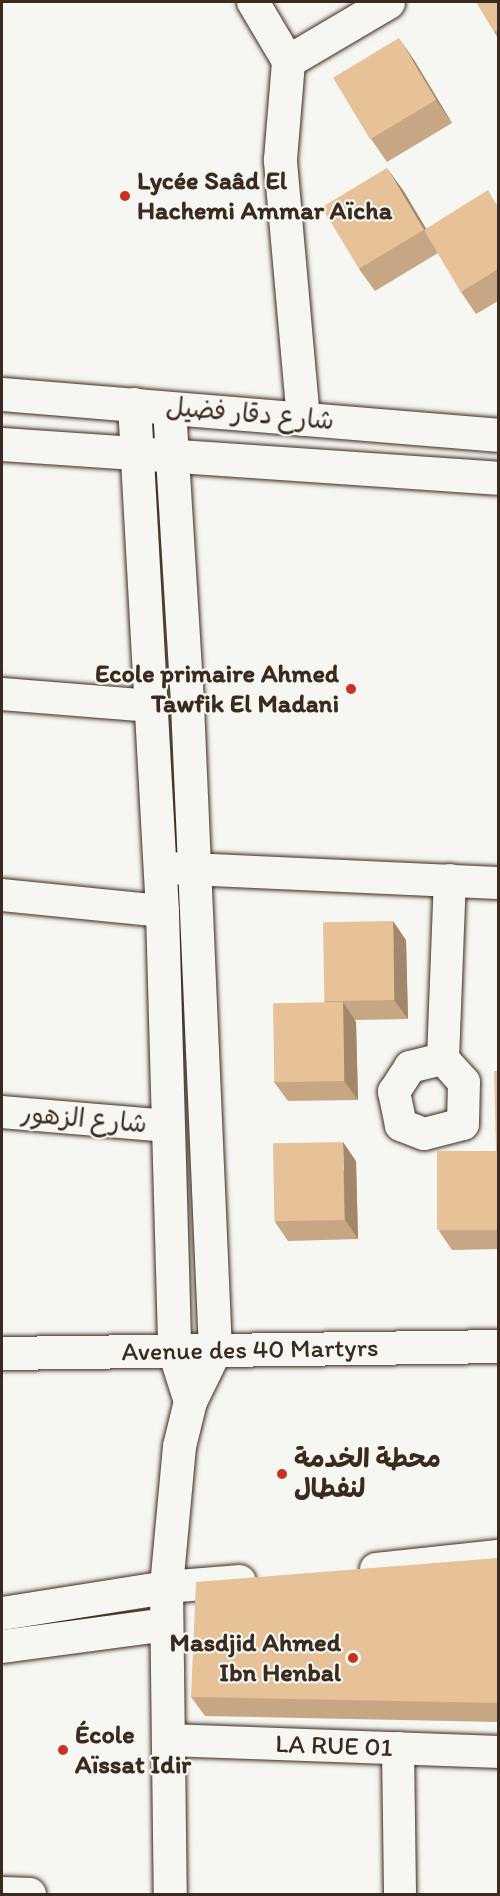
<!DOCTYPE html>
<meta charset="utf-8">
<style>
body{margin:0}
#map{position:relative;width:500px;height:1896px;overflow:hidden;background:#f6f6f2;font-family:Itim,"Playpen Sans Arabic",sans-serif}
div>[style]{position:absolute}
[style*='--x']{left:calc(var(--x)*1px);top:calc(var(--y)*1px);width:calc(var(--w)*1px);rotate:calc(var(--a)*1deg)}
.roads{filter:drop-shadow(0 0 2px #3b2a1e) drop-shadow(0 0 2px #3b2a1e)}
.street>*{height:32px;margin:-16px;padding:0 16px;transform-origin:16px;border-radius:16px;background:#f6f6f2}
.secondary>*{height:33px;margin:-16.5px;padding:0 16.5px;transform-origin:16.5px;border-radius:16.5px;background:#f6f6f2}
.primary>*{height:33px;margin:-16.5px;padding:0 16.5px;transform-origin:16.5px;border-radius:16.5px;background:#f6f6f2}
.wall>*{inset:0;background:#c7a683}
.shaded-wall>*{inset:0;background:#a2876a}
.building>*{inset:0;background:#e7c198;transform-origin:0 0}
.dots>*{width:16px;height:16px;translate:-50% -50%;box-sizing:border-box;border:3px solid #f6f6f2;border-radius:50%}
span{translate:-50% -50%;white-space:nowrap;text-align:center;line-height:1.15;-webkit-text-stroke:4.5px #f6f6f2;paint-order:stroke}
.poi-label{font-size:26px;color:#3b2a1e;font-weight:700}
.left{translate:0 -50%;text-align:left}
.right{translate:-100% -50%;text-align:right}
.street-label{font-size:26px;color:#3b2a1e}
.frame{position:absolute;inset:0;border:3px solid #3b2a1e;pointer-events:none}
</style>
<div id="map">
<div class="roads">
<div class="street">
<i style="--x:253;--y:2;--w:69;--a:59.3"></i>
<i style="--x:2;--y:694;--w:150;--a:4.6"></i>
<i style="--x:167;--y:868;--w:331;--a:2.6"></i>
<i style="--x:2;--y:895;--w:161;--a:5.7"></i>
<i style="--x:443;--y:1059;--w:31;--a:48"></i>
<i style="--x:464;--y:1082;--w:42;--a:91.4"></i>
<i style="--x:463;--y:1124;--w:40;--a:165.6"></i>
<i style="--x:424;--y:1134;--w:25;--a:-159"></i>
<i style="--x:401;--y:1125;--w:34;--a:-102"></i>
<i style="--x:394;--y:1092;--w:30;--a:-57"></i>
<i style="--x:410;--y:1067;--w:34;--a:-14"></i>
<i style="--x:443;--y:1059;--w:179;--a:-87.8"></i>
<i style="--x:2;--y:1112;--w:166;--a:4.8"></i>
<i style="--x:376;--y:1569;--w:123;--a:-6.1"></i>
<i style="--x:166;--y:1587;--w:74;--a:-4.6"></i>
<i style="--x:170;--y:1740;--w:328;--a:2.1"></i>
<i style="--x:398;--y:1748;--w:146;--a:89.2"></i>
<i style="--x:2;--y:1893;--w:28;--a:2"></i>
</div>
<div class="secondary">
<i style="--x:134;--y:404;--w:508;--a:86.84"></i>
<i style="--x:162;--y:911;--w:440;--a:88.4"></i>
<i style="--x:174;--y:1351;--w:52;--a:72.3"></i>
<i style="--x:169;--y:408;--w:297;--a:86.5"></i>
<i style="--x:187;--y:704;--w:647;--a:87.52"></i>
<i style="--x:215;--y:1350;--w:57;--a:116.1"></i>
<i style="--x:190;--y:1401;--w:46;--a:103.7"></i>
<i style="--x:179;--y:1446;--w:142;--a:95.3"></i>
<i style="--x:166;--y:1587;--w:307;--a:89.3"></i>
<i style="--x:303;--y:419;--w:261;--a:-95.1"></i>
<i style="--x:280;--y:159;--w:98;--a:-85.3"></i>
<i style="--x:288;--y:61;--w:116;--a:-30.5"></i>
<i style="--x:2;--y:1353;--w:496;--a:-0.8"></i>
<i style="--x:2;--y:1613;--w:166;--a:-9"></i>
<i style="--x:2;--y:1646;--w:165;--a:-7.6"></i>
</div>
<div class="primary">
<i style="--x:2;--y:394;--w:498;--a:4.7"></i>
<i style="--x:2;--y:444;--w:497;--a:3.9"></i>
</div>
</div>
<div class="wall">
<i style="clip-path:polygon(498px 2px,498px 38px,494px 32px)"></i>
<i style="clip-path:polygon(414px 60px,452px 123px,387px 162px,371px 139px)"></i>
<i style="clip-path:polygon(403px 190px,426px 229px,498px 204px,498px 301px,476px 314px,461px 292px,438px 253px,375px 291px,359px 269px)"></i>
<i style="clip-path:polygon(406px 940px,408px 1019px,355px 1020px,356px 1022px,358px 1100px,288px 1101px,274px 1082px,325px 1003px,324px 1001px)"></i>
<i style="clip-path:polygon(498px 1071px,498px 1249px,452px 1250px,439px 1231px,497px 1151px,496px 1150px)"></i>
<i style="clip-path:polygon(356px 1161px,358px 1239px,288px 1241px,275px 1222px)"></i>
<i style="clip-path:polygon(498px 1558px,498px 1722px,205px 1716px,191px 1697px)"></i>
</div>
<div class="shaded-wall">
<i style="clip-path:polygon(399px 38px,414px 60px,452px 123px,436px 100px)"></i>
<i style="clip-path:polygon(387px 168px,403px 190px,440px 252px,424px 230px)"></i>
<i style="clip-path:polygon(393px 921px,406px 940px,408px 1019px,394px 1000px)"></i>
<i style="clip-path:polygon(343px 1002px,356px 1022px,358px 1100px,344px 1081px)"></i>
<i style="clip-path:polygon(343px 1142px,356px 1161px,358px 1239px,345px 1220px)"></i>
</div>
<div class="building">
<i style="clip-path:polygon(476px 2px,498px 2px,498px 30px,494px 32px)"></i>
<i style="left:399px;top:38px;width:72px;height:77px;rotate:59deg"></i>
<i style="left:387px;top:168px;width:72px;height:76px;rotate:59deg"></i>
<i style="clip-path:polygon(488px 190px,498px 207px,498px 269px,461px 292px,424px 230px)"></i>
<i style="left:393px;top:921px;width:79px;height:70px;rotate:89deg"></i>
<i style="left:343px;top:1002px;width:79px;height:70px;rotate:89deg"></i>
<i style="clip-path:polygon(494px 1071px,498px 1071px,498px 1150px,496px 1150px)"></i>
<i style="left:343px;top:1142px;width:78px;height:70px;rotate:89deg"></i>
<i style="left:498px;top:1151px;width:79px;height:61px;rotate:90deg"></i>
<i style="clip-path:polygon(498px 1558px,498px 1703px,191px 1697px,196px 1582px)"></i>
</div>
<div class="dots">
<i style="left:125px;top:196px;background:#c8321e"></i>
<i style="left:351px;top:689px;background:#c8321e"></i>
<i style="left:282px;top:1474px;background:#c8321e"></i>
<i style="left:353px;top:1658px;background:#c8321e"></i>
<i style="left:63px;top:1750px;background:#c8321e"></i>
</div>
<div class="poi-label">
<span class="left" style="left:137px;top:196px">Lycée Saâd El<br>Hachemi Ammar Aïcha</span>
<span class="right" style="left:339px;top:689px">Ecole primaire Ahmed<br>Tawfik El Madani</span>
<span class="left" style="left:294px;top:1474px">محطة الخدمة<br>لنفطال</span>
<span class="right" style="left:341px;top:1658px">Masdjid Ahmed<br>Ibn Henbal</span>
<span class="left" style="left:75px;top:1750px">École<br>Aïssat Idir</span>
</div>
<div class="street-label">
<span style="left:250px;top:414px;rotate:5deg">شارع دقار فضيل</span>
<span style="left:84px;top:1119px;rotate:5deg">شارع الزهور</span>
<span style="left:250px;top:1350px;rotate:-1deg">Avenue des 40 Martyrs</span>
<span style="left:334px;top:1746px;rotate:2deg">LA RUE 01</span>
</div>
<div class="frame"></div>
</div>
